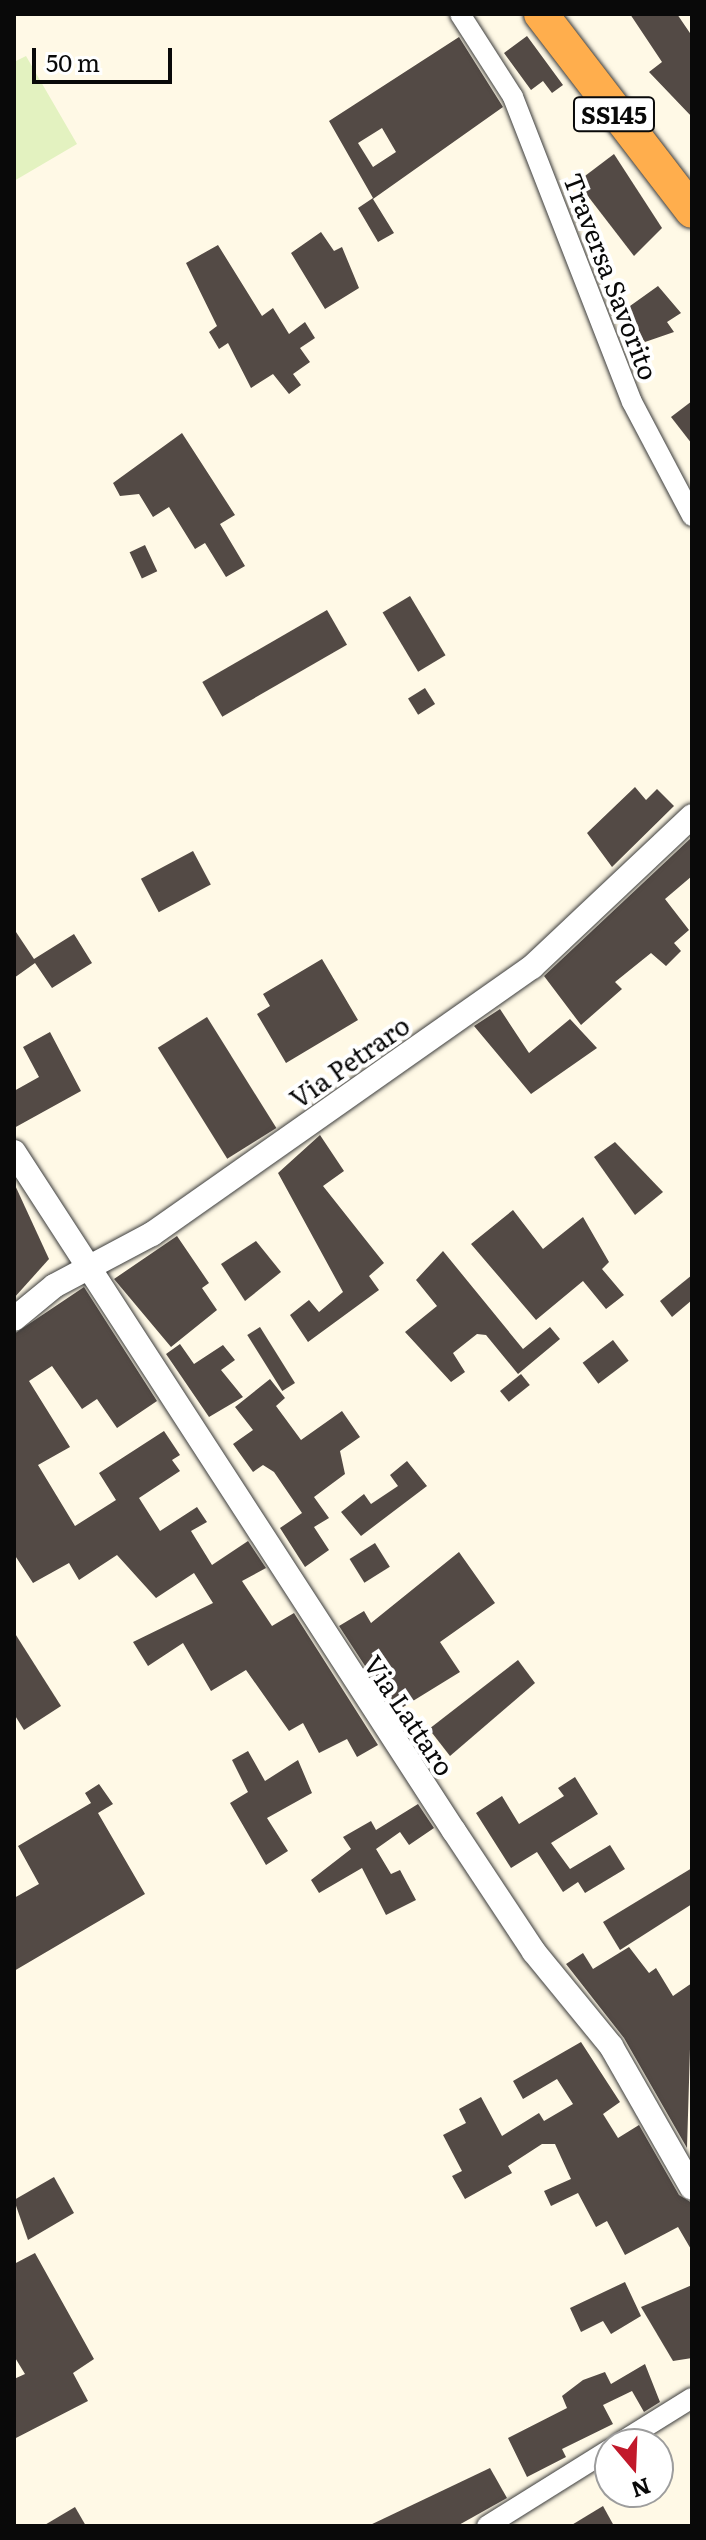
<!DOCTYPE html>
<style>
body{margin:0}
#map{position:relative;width:706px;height:2540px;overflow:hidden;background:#fff9e6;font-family:Literata,serif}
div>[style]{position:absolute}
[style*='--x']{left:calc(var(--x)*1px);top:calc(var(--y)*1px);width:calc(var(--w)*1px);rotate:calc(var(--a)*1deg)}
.pitch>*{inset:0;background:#e3f2c0}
.building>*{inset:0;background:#534a45;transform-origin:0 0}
.roads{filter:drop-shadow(0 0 2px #3c3c3c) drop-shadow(0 0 2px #3c3c3c)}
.minor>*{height:20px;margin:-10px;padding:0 10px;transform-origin:10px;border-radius:10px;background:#fff}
.tertiary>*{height:24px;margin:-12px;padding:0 12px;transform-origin:12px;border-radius:12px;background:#fff}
.trunk>*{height:34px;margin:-17px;padding:0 17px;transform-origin:17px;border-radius:17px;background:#ffae4d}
span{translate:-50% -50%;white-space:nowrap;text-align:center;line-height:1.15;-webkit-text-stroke:8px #fff;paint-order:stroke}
.shield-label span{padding:2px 6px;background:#fff;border:2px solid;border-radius:6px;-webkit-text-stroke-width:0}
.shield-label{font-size:24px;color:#090909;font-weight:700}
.street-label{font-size:26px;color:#090909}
.frame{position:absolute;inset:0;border:16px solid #090909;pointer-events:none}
.north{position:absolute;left:594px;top:2428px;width:80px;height:80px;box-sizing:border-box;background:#fff;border:2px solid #9d9d9d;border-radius:50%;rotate:161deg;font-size:22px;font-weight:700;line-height:32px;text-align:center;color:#090909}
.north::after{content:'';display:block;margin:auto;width:28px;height:36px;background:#c2192b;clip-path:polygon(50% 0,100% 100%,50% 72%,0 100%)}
.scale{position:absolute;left:32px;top:48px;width:140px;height:36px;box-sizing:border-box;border:4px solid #090909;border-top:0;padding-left:10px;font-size:24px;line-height:28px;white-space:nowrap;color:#090909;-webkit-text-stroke:6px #fff;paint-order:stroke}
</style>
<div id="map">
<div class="pitch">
<i style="clip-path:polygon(26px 56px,77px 144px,14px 181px,14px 62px)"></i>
</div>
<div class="building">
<i style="clip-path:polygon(630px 14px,677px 14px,692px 36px,692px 117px,649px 72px,662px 62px)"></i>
<i style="clip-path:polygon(527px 36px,563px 85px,552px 93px,543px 81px,531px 90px,504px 53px)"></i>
<i style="clip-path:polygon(evenodd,459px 37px,503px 107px,373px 199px,394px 233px,378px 242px,358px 208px,373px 198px,329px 121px,459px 37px,382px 128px,396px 152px,373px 167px,358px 143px,382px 128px)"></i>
<i style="clip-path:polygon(614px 154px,662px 228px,634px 256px,577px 182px)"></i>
<i style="clip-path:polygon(321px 232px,334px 251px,342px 247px,359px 288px,325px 309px,291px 253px)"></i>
<i style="clip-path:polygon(218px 245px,262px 316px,273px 308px,289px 334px,305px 322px,315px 338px,300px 348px,310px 362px,293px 374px,301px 385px,289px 394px,273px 374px,251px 388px,228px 343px,219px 349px,209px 332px,217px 326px,186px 263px)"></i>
<i style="clip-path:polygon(658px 286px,681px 313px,667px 322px,674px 332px,645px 342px,623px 311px)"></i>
<i style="clip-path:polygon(692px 401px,692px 444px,671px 417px)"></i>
<i style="clip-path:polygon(182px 433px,235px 515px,220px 524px,245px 566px,226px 577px,205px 543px,195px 549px,169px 507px,153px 517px,139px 494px,120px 496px,113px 483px)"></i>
<i style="left:145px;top:545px;width:29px;height:17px;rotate:65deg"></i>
<i style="left:410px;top:596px;width:69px;height:32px;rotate:59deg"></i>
<i style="left:327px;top:610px;width:40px;height:144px;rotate:60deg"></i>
<i style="left:425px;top:688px;width:19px;height:20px;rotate:58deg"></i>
<i style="clip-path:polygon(635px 787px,646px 800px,657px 789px,674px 806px,612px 867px,587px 833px)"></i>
<i style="clip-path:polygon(692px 837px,692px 876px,665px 899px,689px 930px,674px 943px,681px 951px,666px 966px,651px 953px,615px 982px,622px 989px,581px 1025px,544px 976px)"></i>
<i style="left:193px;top:851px;width:38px;height:59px;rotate:62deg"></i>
<i style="clip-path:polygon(14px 929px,34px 959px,74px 934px,92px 963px,52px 988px,35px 963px,14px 978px)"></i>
<i style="clip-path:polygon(322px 959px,358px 1020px,286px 1063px,257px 1014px,270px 1006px,263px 994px)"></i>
<i style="clip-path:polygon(500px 1009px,529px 1053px,570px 1019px,597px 1048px,531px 1094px,474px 1026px)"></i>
<i style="left:207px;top:1017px;width:131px;height:58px;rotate:58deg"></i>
<i style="clip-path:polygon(50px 1032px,81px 1091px,14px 1128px,14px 1091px,39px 1077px,23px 1047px)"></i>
<i style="clip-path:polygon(320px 1135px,344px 1171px,323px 1186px,384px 1263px,369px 1276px,379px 1290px,308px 1342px,290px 1315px,309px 1300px,319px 1312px,343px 1292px,278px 1173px)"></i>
<i style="clip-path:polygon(615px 1142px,663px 1192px,635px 1215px,594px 1157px)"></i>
<i style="clip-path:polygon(14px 1183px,49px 1259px,14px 1298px)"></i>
<i style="clip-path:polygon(513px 1210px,543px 1249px,583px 1217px,609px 1262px,602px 1269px,624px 1295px,606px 1309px,583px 1281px,536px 1320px,471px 1244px)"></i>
<i style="clip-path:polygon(177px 1236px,209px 1283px,202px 1288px,217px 1310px,171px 1347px,114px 1279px)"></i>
<i style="clip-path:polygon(256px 1241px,281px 1272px,245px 1301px,221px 1264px)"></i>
<i style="clip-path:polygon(443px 1251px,523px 1349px,550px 1327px,560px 1339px,518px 1374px,486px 1335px,477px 1334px,453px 1353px,465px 1372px,451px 1382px,405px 1332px,437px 1306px,416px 1280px)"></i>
<i style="clip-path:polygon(692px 1275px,692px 1300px,672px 1317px,660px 1301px)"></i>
<i style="clip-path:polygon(84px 1287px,157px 1401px,117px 1428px,97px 1399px,82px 1409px,52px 1366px,29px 1381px,70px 1447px,38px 1465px,75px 1526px,116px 1500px,99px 1473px,164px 1431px,180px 1455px,172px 1460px,180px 1471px,139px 1498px,160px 1531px,197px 1507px,207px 1522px,191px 1531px,212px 1565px,248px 1541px,266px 1568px,242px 1581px,272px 1626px,294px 1613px,378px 1745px,357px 1757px,347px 1739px,319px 1753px,303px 1723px,289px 1731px,246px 1670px,211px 1691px,183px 1643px,148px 1666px,133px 1642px,213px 1603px,194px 1573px,156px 1598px,117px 1555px,79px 1580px,69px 1563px,33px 1583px,14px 1554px,14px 1334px)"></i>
<i style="left:260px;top:1327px;width:66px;height:15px;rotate:58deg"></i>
<i style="left:613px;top:1340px;width:26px;height:38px;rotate:53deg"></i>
<i style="clip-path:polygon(180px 1344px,194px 1364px,223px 1345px,235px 1360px,221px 1370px,243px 1397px,209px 1417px,166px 1354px)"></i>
<i style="left:521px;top:1374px;width:14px;height:27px;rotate:51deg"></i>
<i style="clip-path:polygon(270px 1379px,285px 1398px,276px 1406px,301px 1440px,342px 1411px,360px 1437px,340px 1451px,345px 1474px,314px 1497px,329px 1518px,314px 1527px,329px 1550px,305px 1567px,280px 1528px,302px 1513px,274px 1472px,263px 1465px,253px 1472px,233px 1444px,253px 1430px,235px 1407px)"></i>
<i style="clip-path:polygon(407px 1461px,427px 1486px,361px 1536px,341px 1512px,364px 1494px,371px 1504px,398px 1486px,390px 1475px)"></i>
<i style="left:375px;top:1543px;width:28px;height:30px;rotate:58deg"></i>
<i style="clip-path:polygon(459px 1552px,495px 1603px,440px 1642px,460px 1672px,395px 1712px,339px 1626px,364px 1611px,371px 1623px)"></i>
<i style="clip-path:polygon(14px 1632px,61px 1706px,24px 1730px,14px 1714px)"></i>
<i style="clip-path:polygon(518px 1660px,535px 1683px,450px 1756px,429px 1729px)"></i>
<i style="clip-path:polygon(248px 1751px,265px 1781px,298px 1760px,312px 1793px,267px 1818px,288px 1851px,266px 1865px,230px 1803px,248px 1792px,232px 1760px)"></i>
<i style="clip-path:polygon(575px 1777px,598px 1814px,551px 1843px,570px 1869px,610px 1845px,625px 1869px,585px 1893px,578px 1882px,563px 1892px,537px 1852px,511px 1868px,476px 1813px,502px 1796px,519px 1824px,564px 1796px,558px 1788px)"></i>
<i style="clip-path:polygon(99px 1784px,113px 1804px,98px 1813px,145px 1894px,14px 1971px,14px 1898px,39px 1884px,18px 1846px,91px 1803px,85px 1793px)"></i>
<i style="clip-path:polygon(418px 1804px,434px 1828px,409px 1845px,400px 1832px,376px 1849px,391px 1874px,400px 1870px,416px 1900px,386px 1915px,362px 1868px,319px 1893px,311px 1880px,351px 1849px,343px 1837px,371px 1821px,376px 1830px)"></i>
<i style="clip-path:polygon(692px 1868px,692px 1904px,620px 1950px,603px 1922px)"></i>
<i style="clip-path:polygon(629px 1947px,649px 1973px,656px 1968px,673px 1996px,692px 1983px,687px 2148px,624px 2038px,566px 1964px,583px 1953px,593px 1969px)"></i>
<i style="clip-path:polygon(581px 2042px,620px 2102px,603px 2114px,618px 2138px,639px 2125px,679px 2195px,692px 2203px,692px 2251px,678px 2227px,625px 2255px,607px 2221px,596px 2227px,578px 2193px,551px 2206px,544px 2191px,571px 2179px,555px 2144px,542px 2144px,508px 2166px,512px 2173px,465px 2199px,452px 2176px,462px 2171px,443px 2135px,466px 2123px,459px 2109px,481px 2097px,502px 2136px,539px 2113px,544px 2121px,573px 2104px,557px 2079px,523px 2099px,513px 2081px)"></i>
<i style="clip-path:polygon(54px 2177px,74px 2213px,28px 2240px,14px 2200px)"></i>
<i style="clip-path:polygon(35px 2253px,94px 2359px,73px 2373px,88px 2401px,14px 2439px,14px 2379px,25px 2374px,14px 2356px,14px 2264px)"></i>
<i style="clip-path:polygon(625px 2282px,641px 2316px,611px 2334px,603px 2321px,581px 2332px,570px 2308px)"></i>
<i style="clip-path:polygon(692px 2285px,692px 2358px,673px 2361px,641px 2307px)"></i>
<i style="clip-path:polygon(645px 2364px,660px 2402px,644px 2412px,632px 2391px,603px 2405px,613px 2424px,562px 2449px,566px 2457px,527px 2477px,508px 2438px,567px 2408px,562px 2396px,583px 2380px,605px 2372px,611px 2384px)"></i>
<i style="clip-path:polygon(490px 2468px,507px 2498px,457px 2526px,368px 2526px)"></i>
<i style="clip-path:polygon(603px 2506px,614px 2526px,570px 2526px)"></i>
<i style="clip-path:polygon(75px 2507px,86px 2526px,43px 2526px)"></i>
</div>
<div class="roads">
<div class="minor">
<i style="--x:460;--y:14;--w:98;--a:57.4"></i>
<i style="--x:513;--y:97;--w:327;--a:68.7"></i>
<i style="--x:632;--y:402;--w:129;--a:62.2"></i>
<i style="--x:618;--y:2444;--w:87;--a:-31.9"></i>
<i style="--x:487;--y:2526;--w:145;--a:-32"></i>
</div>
<div class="tertiary">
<i style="--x:14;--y:1152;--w:809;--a:57.06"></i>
<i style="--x:454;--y:1831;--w:145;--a:56.5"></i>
<i style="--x:534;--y:1952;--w:122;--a:50.7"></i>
<i style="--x:611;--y:2046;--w:163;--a:60.3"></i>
<i style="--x:14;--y:1319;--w:52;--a:-39.5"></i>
<i style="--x:54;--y:1286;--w:111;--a:-28"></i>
<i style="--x:152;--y:1234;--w:464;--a:-35.1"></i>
<i style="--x:532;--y:967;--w:220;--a:-43.3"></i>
</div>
<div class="trunk">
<i style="--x:541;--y:14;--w:248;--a:52.5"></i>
</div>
</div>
<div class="shield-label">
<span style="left:614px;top:114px">SS145</span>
</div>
<div class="street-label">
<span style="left:612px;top:276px;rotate:69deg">Traversa Savorito</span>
<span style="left:349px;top:1061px;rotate:-35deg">Via Petraro</span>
<span style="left:410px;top:1715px;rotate:56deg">Via Lattaro</span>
</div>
<div class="frame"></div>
<div class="north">N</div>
<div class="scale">50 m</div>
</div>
